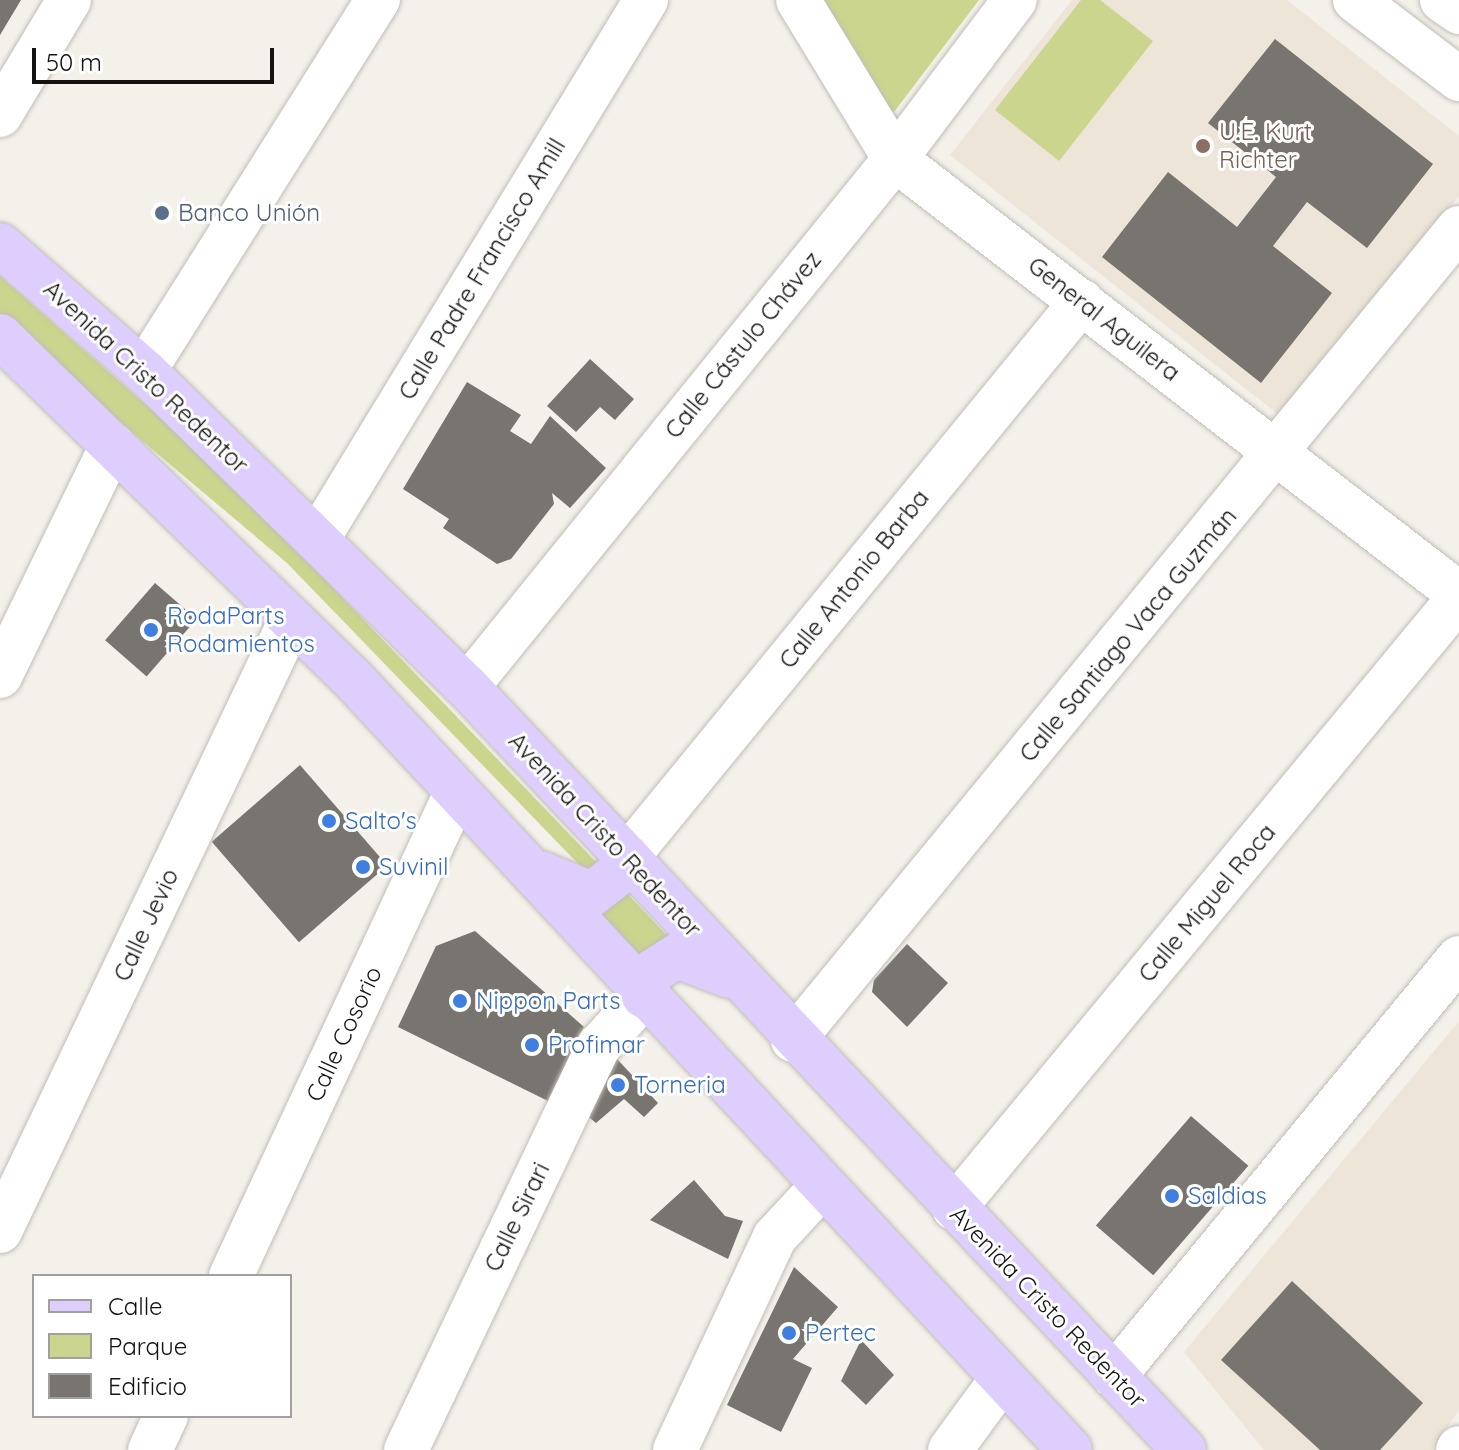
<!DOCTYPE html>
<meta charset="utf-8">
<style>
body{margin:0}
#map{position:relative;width:1459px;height:1450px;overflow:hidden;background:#f4f1eb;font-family:Quicksand,sans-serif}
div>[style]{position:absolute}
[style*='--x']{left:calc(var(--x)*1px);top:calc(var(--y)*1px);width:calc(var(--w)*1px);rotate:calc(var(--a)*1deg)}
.built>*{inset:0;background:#ece5d8}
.green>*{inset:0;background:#cbd58e}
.building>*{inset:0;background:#78746f;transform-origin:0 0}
.roads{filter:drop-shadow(0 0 2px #c0bdb7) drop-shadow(0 0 2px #c0bdb7)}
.minor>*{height:44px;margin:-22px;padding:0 22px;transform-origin:22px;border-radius:22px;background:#fff}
.major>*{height:44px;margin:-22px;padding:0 22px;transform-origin:22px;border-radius:22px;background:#ddcefe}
.dots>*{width:22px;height:22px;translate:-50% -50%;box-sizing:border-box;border:4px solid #fff;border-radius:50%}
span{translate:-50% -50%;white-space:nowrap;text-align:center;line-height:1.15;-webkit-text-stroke:6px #fff;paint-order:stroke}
.education-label{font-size:24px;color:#785e54}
.left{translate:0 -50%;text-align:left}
.service-label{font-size:24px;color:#4e5e75}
.street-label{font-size:24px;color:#131210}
.shop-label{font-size:24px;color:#366cbe}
.legend{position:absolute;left:32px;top:1274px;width:260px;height:144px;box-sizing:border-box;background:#fff;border:2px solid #a1a09f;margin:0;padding:10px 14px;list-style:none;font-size:24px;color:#131210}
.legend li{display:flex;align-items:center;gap:16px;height:40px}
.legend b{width:40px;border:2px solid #a1a09f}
.scale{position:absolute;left:32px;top:48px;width:242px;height:36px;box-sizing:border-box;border:4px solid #131210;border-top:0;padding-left:10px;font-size:24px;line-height:28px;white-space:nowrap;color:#131210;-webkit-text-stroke:6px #fff;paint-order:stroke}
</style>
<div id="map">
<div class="built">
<i style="clip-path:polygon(1072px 0,1287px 0,1459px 136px,1459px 196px,1284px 419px,950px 155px)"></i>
<i style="clip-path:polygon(1459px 1021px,1459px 1410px,1432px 1450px,1264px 1450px,1184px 1352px)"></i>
</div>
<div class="green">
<i style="clip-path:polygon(817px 0,979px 0,894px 112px,880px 106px)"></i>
<i style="clip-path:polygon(1081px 0,1100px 0,1153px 41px,1059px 161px,995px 110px)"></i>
<i style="clip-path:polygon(0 276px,221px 471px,598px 864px,589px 875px,287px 563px,0 321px)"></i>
<i style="clip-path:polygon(622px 888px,677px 946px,647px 965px,590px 904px)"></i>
</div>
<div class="building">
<i style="clip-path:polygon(0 0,21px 0,0 35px)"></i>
<i style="clip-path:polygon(1275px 39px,1433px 164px,1367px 248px,1307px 202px,1273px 246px,1332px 293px,1261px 383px,1102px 257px,1168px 172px,1237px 227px,1276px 177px,1208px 123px)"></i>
<i style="clip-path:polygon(590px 359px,634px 399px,615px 420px,600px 407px,576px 432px,547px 406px)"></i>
<i style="clip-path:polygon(467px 382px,521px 415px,510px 431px,531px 444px,550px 416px,606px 468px,570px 508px,552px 493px,554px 504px,511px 559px,497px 564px,443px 528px,449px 519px,403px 489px)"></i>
<i style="left:155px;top:583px;width:55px;height:76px;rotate:41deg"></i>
<i style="left:300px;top:765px;width:133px;height:117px;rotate:49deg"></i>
<i style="clip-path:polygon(475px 931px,584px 1027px,548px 1101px,398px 1027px,436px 946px)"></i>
<i style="clip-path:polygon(907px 944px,948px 983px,907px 1027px,872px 992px,874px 980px)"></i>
<i style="clip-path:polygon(617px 1059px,658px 1103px,644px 1117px,624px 1099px,596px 1123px,585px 1114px)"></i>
<i style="left:1191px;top:1116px;width:76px;height:145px;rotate:41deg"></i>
<i style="clip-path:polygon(694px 1180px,725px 1216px,743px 1221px,728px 1259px,650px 1220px)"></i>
<i style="clip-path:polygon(794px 1267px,838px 1307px,793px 1359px,812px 1368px,781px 1432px,727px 1405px)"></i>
<i style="clip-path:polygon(1292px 1281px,1423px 1403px,1380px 1450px,1320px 1450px,1221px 1360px)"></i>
<i style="clip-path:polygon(861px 1340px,894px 1375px,866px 1405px,841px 1381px)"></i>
</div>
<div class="roads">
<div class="minor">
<i style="--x:798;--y:0;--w:186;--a:58.6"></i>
<i style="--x:895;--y:159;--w:712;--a:37.64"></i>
<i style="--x:1355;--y:0;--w:131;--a:37.2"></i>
<i style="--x:1442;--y:0;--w:21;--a:35"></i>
<i style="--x:0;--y:115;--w:134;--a:-59"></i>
<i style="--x:144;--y:371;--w:439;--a:-57.8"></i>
<i style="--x:318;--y:538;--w:630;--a:-58.63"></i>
<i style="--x:0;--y:676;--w:257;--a:-64.1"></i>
<i style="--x:467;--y:687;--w:680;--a:-50.97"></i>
<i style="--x:895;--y:159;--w:199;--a:-53"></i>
<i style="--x:627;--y:857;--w:718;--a:-50.7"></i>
<i style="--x:793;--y:1040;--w:1050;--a:-50.64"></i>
<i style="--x:954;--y:1208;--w:792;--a:-50.38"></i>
<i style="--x:0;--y:1231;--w:677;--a:-64.53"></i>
<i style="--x:231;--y:1276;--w:533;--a:-65.02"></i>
<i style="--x:1114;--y:1376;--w:542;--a:-50.47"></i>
<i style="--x:150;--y:1450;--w:38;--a:-65"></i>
<i style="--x:406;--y:1450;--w:448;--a:-64.5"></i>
<i style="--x:599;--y:1046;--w:67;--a:-48"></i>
<i style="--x:675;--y:1450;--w:235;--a:-64.9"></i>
<i style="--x:775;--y:1237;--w:69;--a:-47.3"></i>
<i style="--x:950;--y:1450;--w:88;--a:-53.8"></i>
<i style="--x:1458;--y:1450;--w:2;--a:-63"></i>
</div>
<div class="major">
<i style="--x:0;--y:245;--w:191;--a:41.2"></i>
<i style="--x:144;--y:371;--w:452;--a:44.4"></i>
<i style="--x:467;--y:687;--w:1047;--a:46.78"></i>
<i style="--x:0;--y:336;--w:488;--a:44.2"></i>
<i style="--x:350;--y:676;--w:1057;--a:47.07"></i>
<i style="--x:540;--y:873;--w:56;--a:22"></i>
<i style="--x:592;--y:894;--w:34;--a:-38"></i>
<i style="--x:619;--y:873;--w:18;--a:-63"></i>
<i style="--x:644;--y:996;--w:25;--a:-72"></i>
<i style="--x:652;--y:972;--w:30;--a:-33"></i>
<i style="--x:677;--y:956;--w:56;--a:21"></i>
</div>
</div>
<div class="dots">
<i style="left:1203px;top:146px;background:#8d6e63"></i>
<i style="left:162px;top:213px;background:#5c6f8a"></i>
<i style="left:151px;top:630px;background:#3f7fe0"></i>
<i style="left:329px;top:821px;background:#3f7fe0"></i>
<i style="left:363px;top:867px;background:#3f7fe0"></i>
<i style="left:460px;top:1001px;background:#3f7fe0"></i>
<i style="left:532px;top:1045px;background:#3f7fe0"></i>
<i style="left:618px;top:1085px;background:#3f7fe0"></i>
<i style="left:1172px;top:1196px;background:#3f7fe0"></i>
<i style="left:789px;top:1333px;background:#3f7fe0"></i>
</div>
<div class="education-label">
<span class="left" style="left:1219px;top:146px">U.E. Kurt<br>Richter</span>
</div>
<div class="service-label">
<span class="left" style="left:178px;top:213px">Banco Unión</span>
</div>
<div class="street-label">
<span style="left:482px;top:269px;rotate:-59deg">Calle Padre Francisco Amill</span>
<span style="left:1104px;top:319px;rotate:38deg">General Aguilera</span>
<span style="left:743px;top:345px;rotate:-51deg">Calle Cástulo Chávez</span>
<span style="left:146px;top:377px;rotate:43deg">Avenida Cristo Redentor</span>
<span style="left:854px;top:579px;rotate:-51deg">Calle Antonio Barba</span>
<span style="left:1128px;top:635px;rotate:-50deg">Calle Santiago Vaca Guzmán</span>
<span style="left:605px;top:835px;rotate:47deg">Avenida Cristo Redentor</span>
<span style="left:1207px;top:903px;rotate:-50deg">Calle Miguel Roca</span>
<span style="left:146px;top:925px;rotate:-65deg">Calle Jevio</span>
<span style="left:344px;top:1034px;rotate:-65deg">Calle Cosorio</span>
<span style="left:517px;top:1217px;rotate:-64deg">Calle Sirari</span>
<span style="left:1048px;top:1307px;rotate:46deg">Avenida Cristo Redentor</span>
</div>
<div class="shop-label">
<span class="left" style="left:167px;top:630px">RodaParts<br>Rodamientos</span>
<span class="left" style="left:345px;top:821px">Salto's</span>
<span class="left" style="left:379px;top:867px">Suvinil</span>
<span class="left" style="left:476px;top:1001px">Nippon Parts</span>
<span class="left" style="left:548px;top:1045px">Profimar</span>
<span class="left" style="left:634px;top:1085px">Torneria</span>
<span class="left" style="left:1188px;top:1196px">Saldias</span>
<span class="left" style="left:805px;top:1333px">Pertec</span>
</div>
<ul class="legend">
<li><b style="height:10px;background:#ddcefe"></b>Calle</li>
<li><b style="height:22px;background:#cbd58e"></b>Parque</li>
<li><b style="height:22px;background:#78746f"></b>Edificio</li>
</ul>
<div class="scale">50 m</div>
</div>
